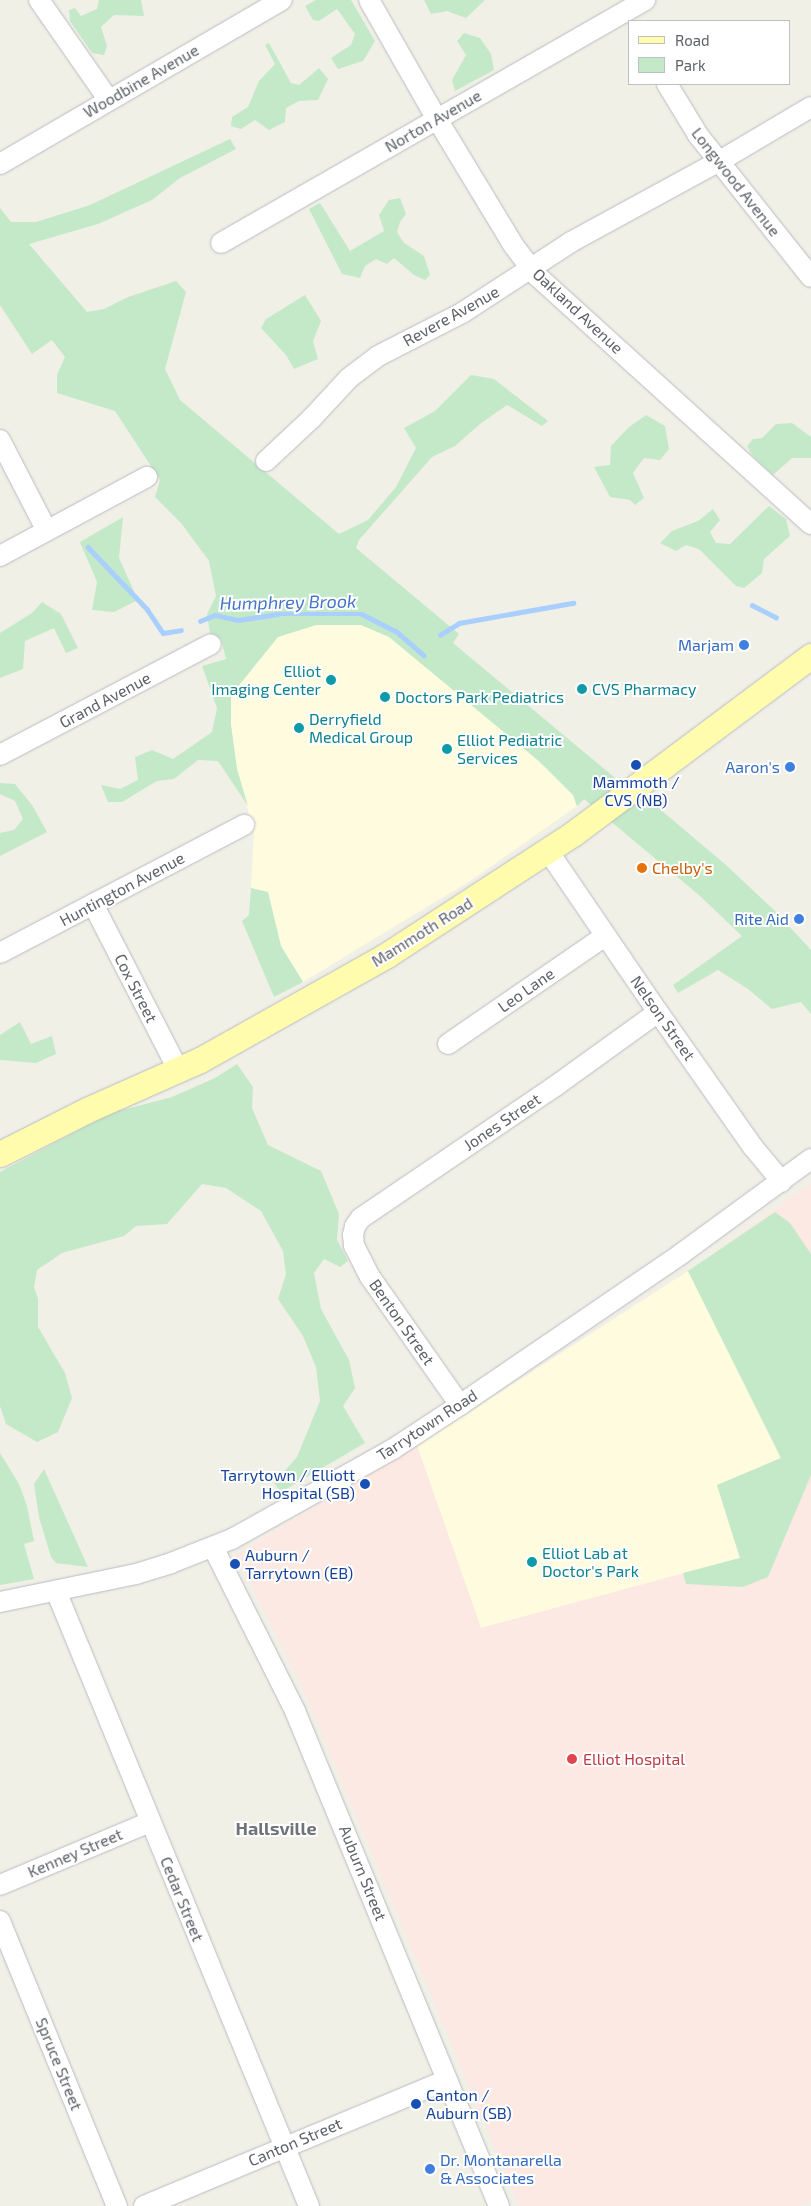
<!DOCTYPE html>
<style>
body{margin:0}
#map{position:relative;width:811px;height:2206px;overflow:hidden;background:#f1f0e7;font-family:"Exo 2",sans-serif}
div>[style]{position:absolute}
[style*='--x']{left:calc(var(--x)*1px);top:calc(var(--y)*1px);width:calc(var(--w)*1px);rotate:calc(var(--a)*1deg)}
.commercial>*{inset:0;background:#fffbde}
.medical>*{inset:0;background:#fde9e4}
.green>*{inset:0;background:#c3e9c8}
.stream>*{height:4.5px;margin:-2.25px;padding:0 2.25px;transform-origin:2.25px;border-radius:2.25px;background:#a9cfff}
.roads{filter:drop-shadow(0 0 1px #b9bbc1) drop-shadow(0 0 1px #b9bbc1)}
.minor>*{height:20px;margin:-10px;padding:0 10px;transform-origin:10px;border-radius:10px;background:#fff}
.major>*{height:25px;margin:-12.5px;padding:0 12.5px;transform-origin:12.5px;border-radius:12.5px;background:#fffcae}
.dots>*{width:14px;height:14px;translate:-50% -50%;box-sizing:border-box;border:2px solid #fff;border-radius:50%}
span{translate:-50% -50%;white-space:nowrap;text-align:center;line-height:1.15;-webkit-text-stroke:4px #fff;paint-order:stroke}
.street-label{font-size:16px;color:#5e6168}
.shop-label{font-size:16px;color:#366cbe}
.right{translate:-100% -50%;text-align:right}
.left{translate:0 -50%;text-align:left}
.culture-label{font-size:16px;color:#0d838f}
.transit-label{font-size:16px;color:#164399}
.food-label{font-size:16px;color:#c56008}
.health-label{font-size:16px;color:#be3a42}
.water-label{font-size:18px;color:#4575c9;font-style:italic}
.neighbourhood-label{font-size:18px;color:#6f737a;font-weight:700}
.legend{position:absolute;left:628px;top:20px;width:162px;height:65px;box-sizing:border-box;background:#fff;border:1px solid #bfc0c3;margin:0;padding:6px 9px;list-style:none;font-size:15px;color:#5e6168}
.legend li{display:flex;align-items:center;gap:10px;height:25px}
.legend b{width:25px;border:1px solid #bfc0c3}
</style>
<div id="map">
<div class="commercial">
<i style="clip-path:polygon(316px 625px,361px 625px,391px 637px,521px 744px,573px 795px,577px 806px,473px 879px,303px 982px,281px 946px,268px 893px,251px 888px,254px 833px,237px 769px,231px 725px,231px 695px,278px 637px)"></i>
<i style="clip-path:polygon(688px 1271px,781px 1458px,717px 1485px,740px 1558px,481px 1628px,417px 1446px)"></i>
</div>
<div class="medical">
<i style="clip-path:polygon(811px 1183px,811px 2200px,799px 2206px,519px 2206px,299px 1679px,235px 1555px,417px 1446px,481px 1628px,740px 1558px,717px 1485px,781px 1458px,688px 1271px)"></i>
</div>
<div class="green">
<i style="clip-path:polygon(99px 0,141px 0,144px 16px,114px 15px,101px 27px,107px 46px,104px 55px,92px 53px,70px 21px,69px 10px,75px 8px,81px 16px,97px 9px)"></i>
<i style="clip-path:polygon(316px 0,351px 0,375px 41px,363px 61px,338px 69px,331px 58px,351px 45px,355px 34px,337px 9px,319px 21px,313px 20px,305px 6px)"></i>
<i style="clip-path:polygon(424px 0,485px 0,466px 18px,447px 11px,431px 14px)"></i>
<i style="clip-path:polygon(464px 33px,480px 38px,491px 54px,494px 70px,455px 91px,452px 80px,466px 55px,457px 41px)"></i>
<i style="clip-path:polygon(269px 43px,291px 83px,299px 85px,319px 68px,328px 79px,318px 100px,299px 101px,286px 108px,285px 122px,269px 130px,255px 120px,241px 129px,231px 126px,232px 117px,248px 107px,259px 81px,275px 64px,265px 45px)"></i>
<i style="clip-path:polygon(230px 139px,236px 149px,180px 178px,152px 200px,98px 224px,29px 244px,87px 312px,104px 309px,128px 297px,176px 281px,186px 292px,165px 369px,180px 400px,339px 534px,368px 520px,396px 487px,416px 448px,404px 428px,435px 411px,471px 375px,494px 379px,548px 421px,542px 426px,507px 405px,480px 424px,455px 446px,432px 457px,359px 540px,356px 548px,459px 634px,453px 643px,614px 777px,655px 805px,726px 865px,775px 911px,811px 950px,811px 1014px,801px 1002px,772px 1009px,748px 989px,718px 970px,678px 993px,673px 985px,742px 936px,700px 896px,584px 799px,577px 806px,573px 795px,540px 762px,389px 637px,361px 625px,316px 625px,278px 637px,231px 695px,231px 725px,237px 769px,248px 806px,218px 761px,198px 760px,174px 779px,157px 781px,122px 802px,108px 802px,101px 785px,120px 789px,138px 780px,135px 757px,152px 750px,173px 759px,212px 732px,217px 708px,202px 666px,226px 659px,221px 639px,210px 634px,207px 614px,216px 596px,209px 561px,181px 523px,155px 497px,160px 480px,115px 411px,57px 393px,57px 375px,65px 357px,52px 340px,32px 354px,0 305px,0 208px,11px 222px,36px 222px,90px 205px)"></i>
<i style="clip-path:polygon(400px 198px,406px 214px,400px 222px,397px 232px,404px 243px,424px 256px,430px 275px,425px 280px,414px 275px,394px 258px,387px 264px,376px 259px,365px 266px,360px 278px,342px 274px,309px 209px,320px 203px,350px 251px,384px 231px,379px 215px,389px 200px)"></i>
<i style="clip-path:polygon(305px 295px,321px 321px,313px 341px,318px 359px,294px 369px,286px 355px,261px 328px,266px 319px)"></i>
<i style="clip-path:polygon(646px 415px,665px 426px,669px 449px,660px 460px,644px 458px,633px 473px,644px 498px,635px 505px,630px 500px,610px 497px,594px 467px,610px 465px,611px 446px,629px 427px)"></i>
<i style="clip-path:polygon(792px 423px,811px 437px,811px 458px,792px 458px,773px 475px,752px 455px,747px 446px,753px 439px,762px 438px,776px 424px)"></i>
<i style="clip-path:polygon(769px 506px,786px 519px,790px 536px,764px 559px,762px 573px,744px 588px,736px 586px,699px 549px,686px 545px,676px 551px,660px 543px,672px 531px,698px 521px,713px 509px,720px 520px,710px 532px,716px 543px,730px 544px)"></i>
<i style="clip-path:polygon(123px 517px,119px 558px,138px 600px,114px 612px,92px 610px,97px 582px,80px 542px)"></i>
<i style="clip-path:polygon(42px 602px,61px 614px,78px 648px,66px 653px,54px 628px,25px 641px,23px 669px,0 678px,0 633px,32px 613px)"></i>
<i style="clip-path:polygon(0 783px,15px 784px,32px 805px,47px 832px,0 856px,0 833px,14px 830px,23px 819px,15px 801px,0 794px)"></i>
<i style="clip-path:polygon(251px 888px,268px 892px,281px 946px,303px 982px,274px 997px,242px 921px,249px 915px)"></i>
<i style="clip-path:polygon(20px 1022px,31px 1044px,52px 1036px,56px 1054px,36px 1063px,0 1060px,0 1035px)"></i>
<i style="clip-path:polygon(237px 1064px,253px 1087px,252px 1108px,268px 1145px,321px 1171px,339px 1214px,337px 1240px,348px 1261px,340px 1267px,324px 1259px,314px 1273px,321px 1309px,349px 1360px,355px 1388px,343px 1406px,365px 1443px,281px 1492px,274px 1483px,297px 1457px,320px 1401px,316px 1367px,303px 1336px,278px 1299px,286px 1274px,283px 1251px,261px 1211px,226px 1188px,202px 1184px,167px 1224px,136px 1226px,124px 1236px,62px 1253px,37px 1270px,34px 1287px,38px 1299px,38px 1327px,65px 1373px,72px 1398px,58px 1432px,37px 1442px,6px 1424px,0 1406px,0 1172px,111px 1113px,172px 1097px,215px 1078px)"></i>
<i style="clip-path:polygon(775px 1212px,790px 1223px,811px 1254px,811px 1475px,768px 1577px,743px 1587px,686px 1584px,683px 1573px,740px 1558px,717px 1485px,781px 1458px,688px 1271px)"></i>
<i style="clip-path:polygon(0 1453px,19px 1484px,27px 1506px,34px 1541px,24px 1544px,34px 1579px,0 1585px)"></i>
<i style="clip-path:polygon(44px 1469px,88px 1567px,56px 1563px,51px 1557px,39px 1517px,34px 1484px)"></i>
</div>
<div class="stream">
<i style="--x:88;--y:547;--w:86;--a:46.4"></i>
<i style="--x:147;--y:609;--w:29;--a:56"></i>
<i style="--x:163;--y:633;--w:18;--a:-9"></i>
<i style="--x:752;--y:605;--w:27;--a:27"></i>
<i style="--x:200;--y:621;--w:16;--a:-22"></i>
<i style="--x:215;--y:615;--w:24;--a:12"></i>
<i style="--x:238;--y:620;--w:40;--a:-8.5"></i>
<i style="--x:278;--y:614;--w:84;--a:0"></i>
<i style="--x:362;--y:614;--w:38;--a:27"></i>
<i style="--x:396;--y:631;--w:37;--a:41"></i>
<i style="--x:440;--y:635;--w:22;--a:-32"></i>
<i style="--x:459;--y:623;--w:116;--a:-10"></i>
</div>
<div class="roads">
<div class="minor">
<i style="--x:39;--y:0;--w:121;--a:55.1"></i>
<i style="--x:369;--y:0;--w:137;--a:60.3"></i>
<i style="--x:437;--y:119;--w:149;--a:58.8"></i>
<i style="--x:514;--y:246;--w:36;--a:53"></i>
<i style="--x:536;--y:275;--w:371;--a:42.2"></i>
<i style="--x:667;--y:84;--w:60;--a:58.7"></i>
<i style="--x:698;--y:135;--w:181;--a:51.5"></i>
<i style="--x:0;--y:164;--w:326;--a:-30.2"></i>
<i style="--x:221;--y:243;--w:489;--a:-29.8"></i>
<i style="--x:0;--y:440;--w:102;--a:62.7"></i>
<i style="--x:266;--y:461;--w:63;--a:-43.1"></i>
<i style="--x:312;--y:418;--w:54;--a:-47.2"></i>
<i style="--x:349;--y:378;--w:36;--a:-37"></i>
<i style="--x:378;--y:356;--w:94;--a:-27.1"></i>
<i style="--x:462;--y:313;--w:130;--a:-33.1"></i>
<i style="--x:571;--y:242;--w:167;--a:-28.6"></i>
<i style="--x:718;--y:162;--w:108;--a:-30.6"></i>
<i style="--x:0;--y:556;--w:167;--a:-28.3"></i>
<i style="--x:0;--y:755;--w:238;--a:-27.7"></i>
<i style="--x:548;--y:851;--w:195;--a:55.7"></i>
<i style="--x:658;--y:1012;--w:165;--a:54.9"></i>
<i style="--x:753;--y:1147;--w:45;--a:50.4"></i>
<i style="--x:93;--y:904;--w:188;--a:62.8"></i>
<i style="--x:0;--y:953;--w:276;--a:-27.7"></i>
<i style="--x:448;--y:1044;--w:191;--a:-34.5"></i>
<i style="--x:460;--y:1405;--w:156;--a:-125.1"></i>
<i style="--x:370;--y:1277;--w:35;--a:-117"></i>
<i style="--x:354;--y:1246;--w:11;--a:-95"></i>
<i style="--x:353;--y:1235;--w:9;--a:-77"></i>
<i style="--x:355;--y:1226;--w:10;--a:-53"></i>
<i style="--x:361;--y:1218;--w:233;--a:-34.2"></i>
<i style="--x:554;--y:1087;--w:128;--a:-35.8"></i>
<i style="--x:213;--y:1547;--w:183;--a:63.4"></i>
<i style="--x:295;--y:1711;--w:535;--a:67.6"></i>
<i style="--x:56;--y:1591;--w:665;--a:67.64"></i>
<i style="--x:0;--y:1602;--w:139;--a:-11.6"></i>
<i style="--x:136;--y:1574;--w:37;--a:-17"></i>
<i style="--x:171;--y:1563;--w:66;--a:-21.5"></i>
<i style="--x:232;--y:1539;--w:184;--a:-29.2"></i>
<i style="--x:393;--y:1449;--w:80;--a:-33.3"></i>
<i style="--x:460;--y:1405;--w:268;--a:-34.3"></i>
<i style="--x:681;--y:1254;--w:161;--a:-36.2"></i>
<i style="--x:0;--y:1885;--w:163;--a:-22.8"></i>
<i style="--x:0;--y:1921;--w:308;--a:67.7"></i>
<i style="--x:144;--y:2206;--w:328;--a:-22.6"></i>
</div>
<div class="major">
<i style="--x:0;--y:1154;--w:97;--a:-26.8"></i>
<i style="--x:87;--y:1110;--w:124;--a:-23.9"></i>
<i style="--x:200;--y:1060;--w:214;--a:-29.3"></i>
<i style="--x:387;--y:955;--w:223;--a:-33.1"></i>
<i style="--x:574;--y:833;--w:296;--a:-36.8"></i>
</div>
</div>
<div class="dots">
<i style="left:744px;top:645px;background:#3f7fe0"></i>
<i style="left:331px;top:680px;background:#0f9aa8"></i>
<i style="left:582px;top:689px;background:#0f9aa8"></i>
<i style="left:385px;top:697px;background:#0f9aa8"></i>
<i style="left:299px;top:728px;background:#0f9aa8"></i>
<i style="left:447px;top:749px;background:#0f9aa8"></i>
<i style="left:636px;top:765px;background:#1a4fb4"></i>
<i style="left:790px;top:767px;background:#3f7fe0"></i>
<i style="left:642px;top:868px;background:#e8710a"></i>
<i style="left:799px;top:919px;background:#3f7fe0"></i>
<i style="left:365px;top:1484px;background:#1a4fb4"></i>
<i style="left:532px;top:1562px;background:#0f9aa8"></i>
<i style="left:235px;top:1564px;background:#1a4fb4"></i>
<i style="left:572px;top:1759px;background:#e0444e"></i>
<i style="left:416px;top:2104px;background:#1a4fb4"></i>
<i style="left:430px;top:2169px;background:#3f7fe0"></i>
</div>
<div class="street-label">
<span style="left:141px;top:81px;rotate:-30deg">Woodbine Avenue</span>
<span style="left:433px;top:121px;rotate:-30deg">Norton Avenue</span>
<span style="left:736px;top:182px;rotate:52deg">Longwood Avenue</span>
<span style="left:578px;top:311px;rotate:43deg">Oakland Avenue</span>
<span style="left:451px;top:316px;rotate:-29deg">Revere Avenue</span>
<span style="left:105px;top:700px;rotate:-28deg">Grand Avenue</span>
<span style="left:122px;top:889px;rotate:-28deg">Huntington Avenue</span>
<span style="left:422px;top:932px;rotate:-32deg">Mammoth Road</span>
<span style="left:136px;top:988px;rotate:63deg">Cox Street</span>
<span style="left:526px;top:990px;rotate:-35deg">Leo Lane</span>
<span style="left:663px;top:1018px;rotate:55deg">Nelson Street</span>
<span style="left:502px;top:1122px;rotate:-34deg">Jones Street</span>
<span style="left:402px;top:1322px;rotate:55deg">Benton Street</span>
<span style="left:427px;top:1425px;rotate:-33deg">Tarrytown Road</span>
<span style="left:75px;top:1853px;rotate:-23deg">Kenney Street</span>
<span style="left:363px;top:1873px;rotate:68deg">Auburn Street</span>
<span style="left:182px;top:1899px;rotate:68deg">Cedar Street</span>
<span style="left:59px;top:2064px;rotate:68deg">Spruce Street</span>
<span style="left:295px;top:2142px;rotate:-23deg">Canton Street</span>
</div>
<div class="shop-label">
<span class="right" style="left:734px;top:645px">Marjam</span>
<span class="right" style="left:780px;top:767px">Aaron's</span>
<span class="right" style="left:789px;top:919px">Rite Aid</span>
<span class="left" style="left:440px;top:2169px">Dr. Montanarella<br>&amp; Associates</span>
</div>
<div class="culture-label">
<span class="right" style="left:321px;top:680px">Elliot<br>Imaging Center</span>
<span class="left" style="left:592px;top:689px">CVS Pharmacy</span>
<span class="left" style="left:395px;top:697px">Doctors Park Pediatrics</span>
<span class="left" style="left:309px;top:728px">Derryfield<br>Medical Group</span>
<span class="left" style="left:457px;top:749px">Elliot Pediatric<br>Services</span>
<span class="left" style="left:542px;top:1562px">Elliot Lab at<br>Doctor's Park</span>
</div>
<div class="transit-label">
<span style="left:636px;top:791px">Mammoth /<br>CVS (NB)</span>
<span class="right" style="left:355px;top:1484px">Tarrytown / Elliott<br>Hospital (SB)</span>
<span class="left" style="left:245px;top:1564px">Auburn /<br>Tarrytown (EB)</span>
<span class="left" style="left:426px;top:2104px">Canton /<br>Auburn (SB)</span>
</div>
<div class="food-label">
<span class="left" style="left:652px;top:868px">Chelby's</span>
</div>
<div class="health-label">
<span class="left" style="left:583px;top:1759px">Elliot Hospital</span>
</div>
<div class="water-label">
<span style="left:288px;top:602px;rotate:-1deg">Humphrey Brook</span>
</div>
<div class="neighbourhood-label">
<span style="left:276px;top:1828px">Hallsville</span>
</div>
<ul class="legend">
<li><b style="height:6px;background:#fffcae"></b>Road</li>
<li><b style="height:14px;background:#c3e9c8"></b>Park</li>
</ul>
</div>
